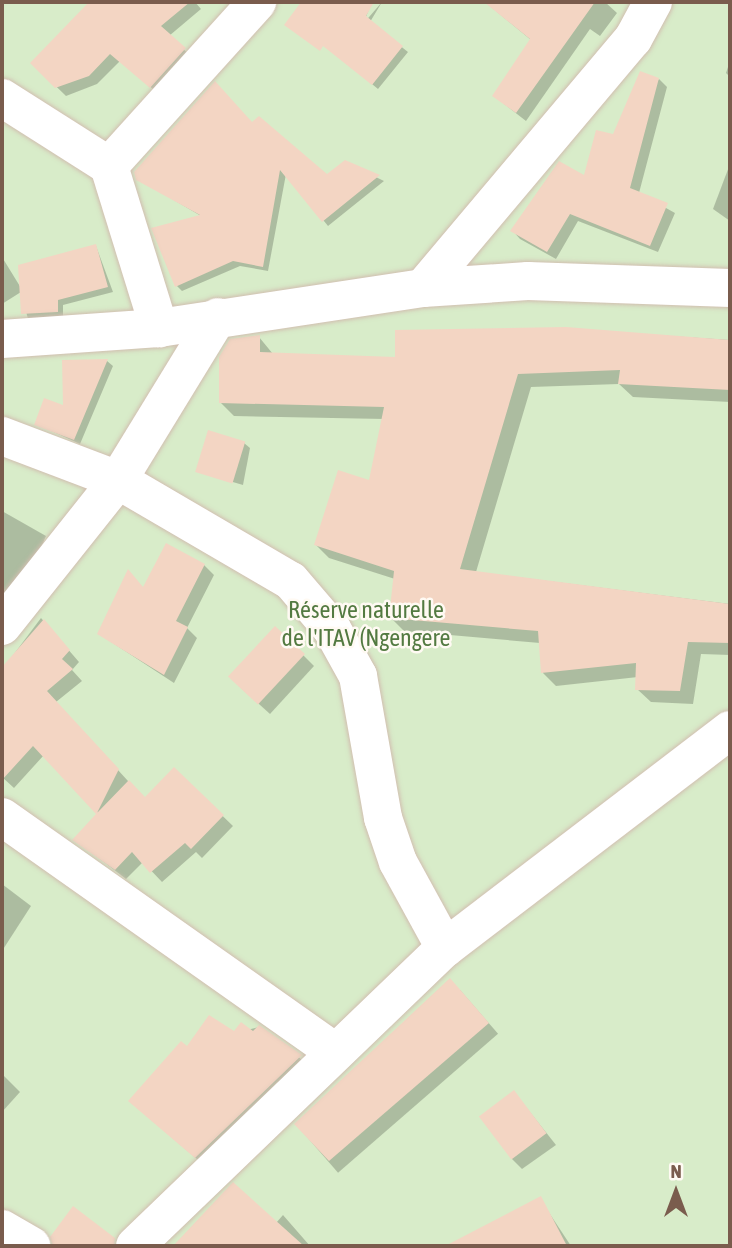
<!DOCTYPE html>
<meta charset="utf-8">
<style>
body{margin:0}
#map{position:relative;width:732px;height:1248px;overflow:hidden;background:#fdf6ec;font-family:"Asap Condensed",sans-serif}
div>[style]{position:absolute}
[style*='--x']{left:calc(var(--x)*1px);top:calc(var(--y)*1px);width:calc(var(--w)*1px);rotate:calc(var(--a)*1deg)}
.green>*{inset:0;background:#d8ecc9;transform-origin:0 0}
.shadow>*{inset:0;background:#0003;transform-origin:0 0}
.building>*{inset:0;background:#f3d5c3;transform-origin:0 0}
.roads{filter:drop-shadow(0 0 2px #d1beb0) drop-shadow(0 0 2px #d1beb0)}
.minor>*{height:38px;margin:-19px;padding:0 19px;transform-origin:19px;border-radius:19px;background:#fff}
span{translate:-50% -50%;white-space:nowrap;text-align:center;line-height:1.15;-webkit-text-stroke:5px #fffaf3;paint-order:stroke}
.park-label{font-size:24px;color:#537a41}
.frame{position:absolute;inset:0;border:4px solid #7a5c4d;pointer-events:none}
.north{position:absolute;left:641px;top:1157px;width:70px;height:70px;-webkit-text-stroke:5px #fffaf3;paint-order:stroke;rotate:0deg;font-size:19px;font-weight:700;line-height:28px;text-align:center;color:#7a5c4d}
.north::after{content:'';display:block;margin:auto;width:24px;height:32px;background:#7a5c4d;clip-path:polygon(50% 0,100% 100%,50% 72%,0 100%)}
</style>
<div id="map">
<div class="green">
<i style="left:2px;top:2px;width:728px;height:1244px"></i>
</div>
<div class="shadow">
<i style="clip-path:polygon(91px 2px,195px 2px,201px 9px,169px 36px,193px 58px,160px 95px,120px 61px,97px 84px,66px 96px,32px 63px)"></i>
<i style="clip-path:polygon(332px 2px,372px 2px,363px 24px,382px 2px,370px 22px,408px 52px,378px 89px,312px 35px)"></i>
<i style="clip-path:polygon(485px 2px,605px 2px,617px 13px,600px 36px,590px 29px,526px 121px,494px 96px,531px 40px)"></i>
<i style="clip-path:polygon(730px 61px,730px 77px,726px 73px)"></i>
<i style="clip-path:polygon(659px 79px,667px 87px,639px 193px,675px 213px,658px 252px,578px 221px,556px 259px,520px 239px,513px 231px,585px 177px)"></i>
<i style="clip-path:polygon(252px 125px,327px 176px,345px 162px,384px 181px,328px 226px,286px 174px,268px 271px,240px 266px,182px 291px,177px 286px,201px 216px,138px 179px)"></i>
<i style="clip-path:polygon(730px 164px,730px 221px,713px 209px)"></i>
<i style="clip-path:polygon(96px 246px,113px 292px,63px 305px,63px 317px,28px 319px,21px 292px,2px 304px,2px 257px,21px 288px)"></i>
<i style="clip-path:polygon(566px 329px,730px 340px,730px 402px,633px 397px,619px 384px,531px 387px,476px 572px,730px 604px,730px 655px,701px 654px,693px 704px,651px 702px,637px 689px,638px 677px,556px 686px,543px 673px,540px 643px,404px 631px,391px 618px,395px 579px,329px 558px,316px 545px,371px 482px,384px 419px,234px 416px,221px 403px,259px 337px,273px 354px,397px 359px)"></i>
<i style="clip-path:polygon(107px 361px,113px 366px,80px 444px,36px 424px,65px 408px,64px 362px)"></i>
<i style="clip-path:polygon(244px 443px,250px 448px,243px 485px,202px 473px)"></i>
<i style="clip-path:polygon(2px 511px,46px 536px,24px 587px,2px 615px)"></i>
<i style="clip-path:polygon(204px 565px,214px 575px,187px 628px,197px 638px,174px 683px,99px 634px,144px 589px)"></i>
<i style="clip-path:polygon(41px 618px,79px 662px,72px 670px,82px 681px,56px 702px,128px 781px,145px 799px,174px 769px,233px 826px,202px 858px,196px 852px,162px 882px,143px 862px,126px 879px,74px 839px,99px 814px,44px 755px,14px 788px,2px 777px,2px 670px)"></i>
<i style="clip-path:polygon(303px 655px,314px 666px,270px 714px,240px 687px)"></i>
<i style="clip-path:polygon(2px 884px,31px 906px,2px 951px)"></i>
<i style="left:460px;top:990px;width:58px;height:212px;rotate:49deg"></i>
<i style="clip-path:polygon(259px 1027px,310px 1066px,205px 1166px,140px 1110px,235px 1033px)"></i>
<i style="clip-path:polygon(2px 1074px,20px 1092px,2px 1112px)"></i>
<i style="clip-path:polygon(514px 1092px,556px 1145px,522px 1169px,511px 1158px)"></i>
<i style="clip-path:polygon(233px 1184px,276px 1223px,283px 1215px,310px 1246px,176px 1246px)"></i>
<i style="clip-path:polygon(540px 1199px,571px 1246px,482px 1246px,475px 1233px)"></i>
</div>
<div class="building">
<i style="clip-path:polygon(89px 2px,190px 2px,161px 26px,186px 48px,150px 88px,110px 54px,89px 76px,55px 88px,30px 63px)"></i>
<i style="clip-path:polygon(301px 2px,374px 2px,366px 16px,403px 46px,372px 85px,323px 46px,320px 51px,284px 25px)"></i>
<i style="clip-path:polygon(484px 2px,595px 2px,516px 113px,492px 96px,530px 39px)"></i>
<i style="clip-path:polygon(640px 71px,659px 78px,630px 188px,668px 203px,650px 246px,570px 214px,547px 252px,510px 231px,559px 161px,584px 175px,596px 130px,613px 134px)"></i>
<i style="clip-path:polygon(215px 81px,252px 122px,259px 116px,327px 174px,345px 160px,380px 175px,322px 222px,280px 170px,263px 267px,233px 261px,175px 287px,151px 228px,200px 215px,136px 180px,134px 172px)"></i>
<i style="clip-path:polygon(96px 244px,108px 287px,58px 300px,58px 312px,21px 314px,18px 265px)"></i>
<i style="clip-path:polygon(566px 327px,730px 340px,730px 390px,618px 384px,620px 370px,518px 374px,460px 569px,730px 604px,730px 643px,688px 642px,680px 691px,635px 690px,636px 663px,541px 673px,538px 631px,389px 618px,394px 571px,314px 545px,338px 470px,369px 480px,384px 407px,219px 403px,219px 357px,230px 339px,260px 335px,260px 352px,395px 357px,395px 330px)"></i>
<i style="clip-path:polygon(108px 359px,74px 440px,34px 425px,44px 398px,63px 405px,62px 360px)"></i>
<i style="left:208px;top:430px;width:39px;height:44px;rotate:17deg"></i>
<i style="clip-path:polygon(166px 543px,205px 564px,176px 621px,188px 627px,164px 675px,97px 634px,128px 569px,143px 587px)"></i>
<i style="clip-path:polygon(44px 619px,70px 650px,62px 659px,73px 669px,47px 691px,119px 769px,97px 813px,129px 780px,145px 797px,174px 767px,224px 815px,191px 849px,185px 843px,150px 873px,132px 852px,115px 870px,72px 840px,96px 814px,33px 746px,2px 780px,2px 667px)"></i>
<i style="left:275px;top:626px;width:41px;height:69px;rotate:43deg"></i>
<i style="clip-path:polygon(450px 978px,489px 1023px,329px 1161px,294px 1124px)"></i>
<i style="clip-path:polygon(209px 1015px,234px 1031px,241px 1022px,253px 1031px,259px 1025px,302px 1055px,195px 1158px,128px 1101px,181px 1041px,187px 1046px)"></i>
<i style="left:514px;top:1090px;width:54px;height:44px;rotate:53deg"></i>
<i style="clip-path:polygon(233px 1182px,304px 1246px,173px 1246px)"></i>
<i style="clip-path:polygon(541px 1196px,567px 1246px,445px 1246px)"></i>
<i style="clip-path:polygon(73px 1206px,115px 1238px,114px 1246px,53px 1246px,50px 1237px)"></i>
</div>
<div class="roads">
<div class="minor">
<i style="--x:2;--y:98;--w:127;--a:32.4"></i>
<i style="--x:109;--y:166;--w:170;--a:72.8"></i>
<i style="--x:109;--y:166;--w:221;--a:-47.9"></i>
<i style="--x:423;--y:288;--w:326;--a:-49.9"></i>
<i style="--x:633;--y:39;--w:42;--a:-61.6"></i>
<i style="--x:2;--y:339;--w:157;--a:-4"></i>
<i style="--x:159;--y:328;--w:267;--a:-8.6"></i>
<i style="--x:423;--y:288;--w:105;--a:-3.8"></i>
<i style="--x:528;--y:281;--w:202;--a:2"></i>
<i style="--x:2;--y:436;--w:124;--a:20.8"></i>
<i style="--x:118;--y:480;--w:200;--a:30.3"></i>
<i style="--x:291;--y:581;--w:63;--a:49.5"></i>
<i style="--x:332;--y:629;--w:54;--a:61"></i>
<i style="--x:358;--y:676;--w:144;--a:80"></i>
<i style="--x:383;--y:818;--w:46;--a:71.2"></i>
<i style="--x:398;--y:862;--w:98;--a:61.3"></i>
<i style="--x:2;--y:626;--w:186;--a:-51.5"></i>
<i style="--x:118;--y:480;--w:191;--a:-58.5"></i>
<i style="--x:2;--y:817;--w:408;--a:35.2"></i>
<i style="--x:2;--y:1229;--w:34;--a:30"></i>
<i style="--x:135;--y:1246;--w:430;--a:-43.9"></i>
<i style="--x:445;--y:948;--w:359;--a:-37.4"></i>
</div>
</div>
<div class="park-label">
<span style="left:366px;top:624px">Réserve naturelle<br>de l'ITAV (Ngengere</span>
</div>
<div class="frame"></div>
<div class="north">N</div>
</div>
